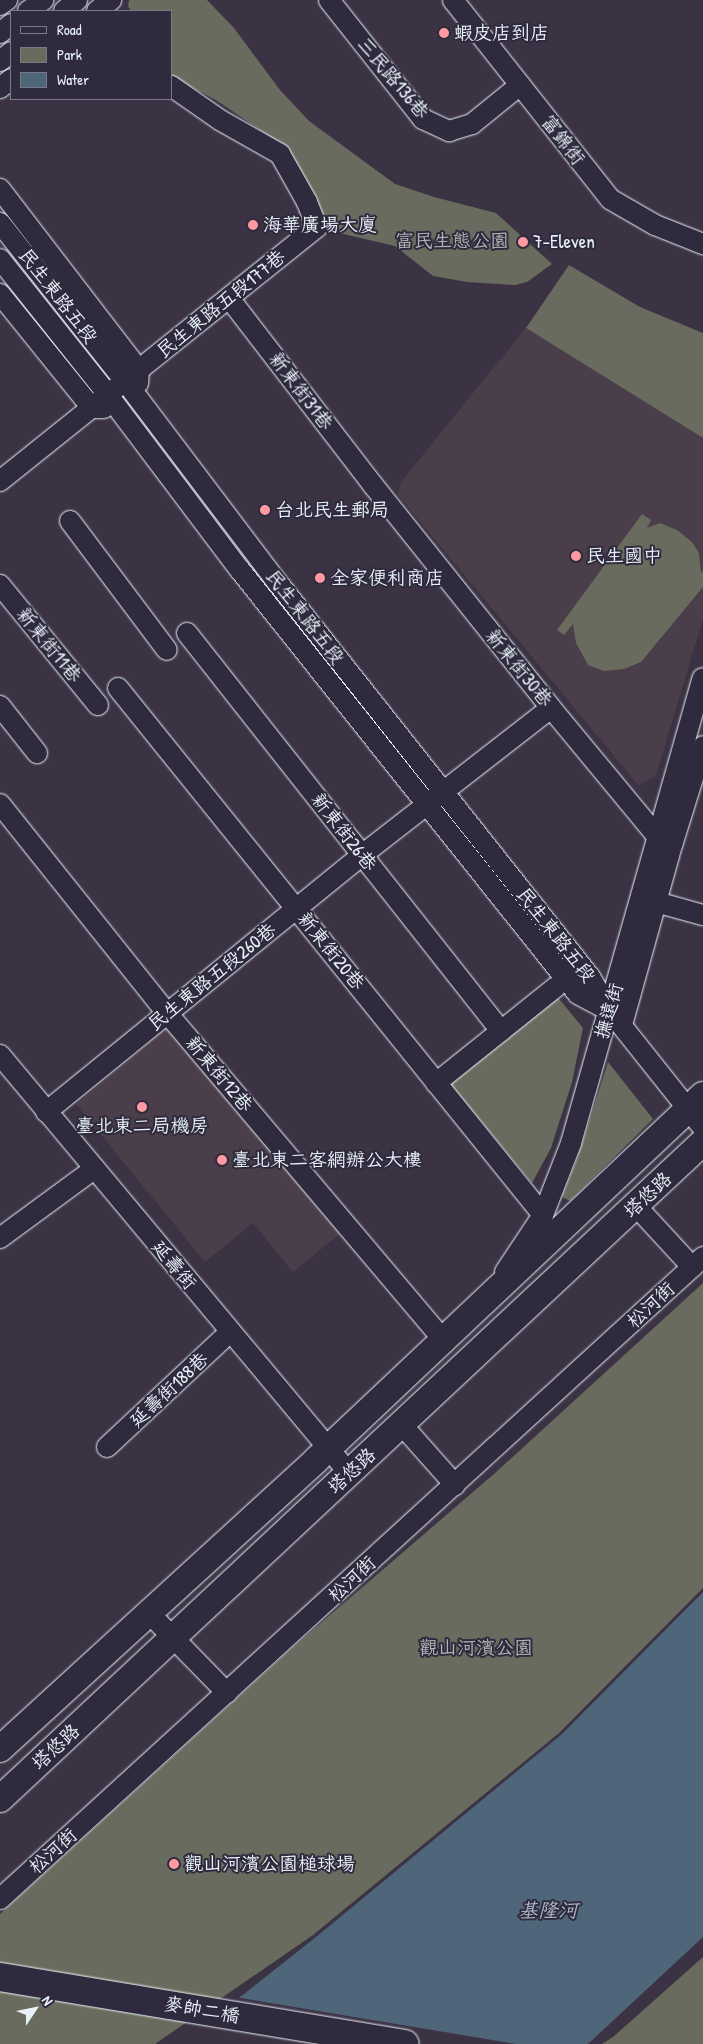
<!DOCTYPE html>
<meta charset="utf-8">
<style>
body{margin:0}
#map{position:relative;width:703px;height:2044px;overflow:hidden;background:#3b3343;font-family:"Patrick Hand","LXGW WenKai TC",sans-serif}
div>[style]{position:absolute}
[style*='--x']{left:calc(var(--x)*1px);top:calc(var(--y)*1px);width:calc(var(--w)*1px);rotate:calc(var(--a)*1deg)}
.built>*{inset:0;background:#4a3e4a}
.green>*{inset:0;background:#686b5e}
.water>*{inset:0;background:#4f667a}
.pier>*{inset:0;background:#3b3343}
.roads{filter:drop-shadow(0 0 1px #e8f1f8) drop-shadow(0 0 1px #e8f1f8)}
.minor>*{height:20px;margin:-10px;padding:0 10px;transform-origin:10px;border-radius:10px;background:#2f2a3d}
.major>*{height:26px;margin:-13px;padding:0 13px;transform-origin:13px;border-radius:13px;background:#2f2a3d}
.highway>*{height:28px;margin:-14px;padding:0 14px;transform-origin:14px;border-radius:14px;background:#2f2a3d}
.dots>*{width:14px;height:14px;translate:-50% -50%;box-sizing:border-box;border:2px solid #2f2a3d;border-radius:50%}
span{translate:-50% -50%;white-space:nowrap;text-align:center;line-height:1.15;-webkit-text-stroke:4px #2f2a3d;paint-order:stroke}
.poi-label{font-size:19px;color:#e8f1f8}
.left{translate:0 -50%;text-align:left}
.street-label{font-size:19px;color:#e8f1f8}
.park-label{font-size:19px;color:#aeb5b3}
.water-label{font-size:20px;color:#abb9c6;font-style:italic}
.legend{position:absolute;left:10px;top:10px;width:162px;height:90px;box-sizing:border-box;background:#2f2a3d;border:1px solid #797a88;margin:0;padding:6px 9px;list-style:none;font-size:15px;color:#e8f1f8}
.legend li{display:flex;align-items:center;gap:10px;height:25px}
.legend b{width:25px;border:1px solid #797a88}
.north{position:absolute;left:10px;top:1984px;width:50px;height:50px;-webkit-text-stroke:4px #2f2a3d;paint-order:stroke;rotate:56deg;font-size:14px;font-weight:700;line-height:20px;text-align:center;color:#e8f1f8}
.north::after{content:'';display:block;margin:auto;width:18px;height:22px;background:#e8f1f8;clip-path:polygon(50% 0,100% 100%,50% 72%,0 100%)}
</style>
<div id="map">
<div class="built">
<i style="clip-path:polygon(526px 328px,703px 438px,703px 619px,656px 775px,639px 786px,398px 495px,400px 483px)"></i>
<i style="clip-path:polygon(171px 1025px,341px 1233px,293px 1272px,253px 1223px,205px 1262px,76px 1104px)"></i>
</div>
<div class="green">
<i style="clip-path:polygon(129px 0,207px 0,234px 28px,280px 90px,309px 121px,395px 184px,434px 197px,496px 213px,552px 264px,527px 282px,515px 285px,467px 282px,433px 276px,395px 246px,326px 230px,314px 198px,266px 134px,216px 100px,172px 77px,171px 11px,131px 11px,128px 6px)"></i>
<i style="clip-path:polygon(569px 265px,640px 307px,703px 333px,703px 438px,526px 328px)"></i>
<i style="clip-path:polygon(642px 514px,651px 520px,647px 528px,660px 523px,677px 530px,692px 542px,699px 553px,701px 573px,703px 570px,703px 587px,641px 662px,624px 669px,604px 671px,588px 665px,576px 643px,573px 624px,564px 635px,557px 630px)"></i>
<i style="clip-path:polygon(556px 995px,583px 1028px,572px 1082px,551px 1148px,532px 1183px,447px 1080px)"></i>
<i style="clip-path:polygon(608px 1062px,653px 1119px,570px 1201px,562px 1197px,578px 1156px)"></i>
<i style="clip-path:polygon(703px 1283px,703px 1588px,559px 1733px,313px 1935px,155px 2044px,0 2044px,0 1914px,293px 1647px,495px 1473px)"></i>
<i style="clip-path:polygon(703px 1957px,703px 2044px,602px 2044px,613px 2037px)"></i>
</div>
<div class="water">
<i style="clip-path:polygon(703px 1592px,703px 1937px,588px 2044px,175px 2044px,244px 1994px,316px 1937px,562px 1734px)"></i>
</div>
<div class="pier">
<i style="clip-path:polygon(235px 1997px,516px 2044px,173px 2044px)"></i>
</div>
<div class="roads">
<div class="minor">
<i style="--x:329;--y:0;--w:152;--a:51.7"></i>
<i style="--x:423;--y:119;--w:29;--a:25"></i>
<i style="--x:449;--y:131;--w:24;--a:-17"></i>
<i style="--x:472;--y:124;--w:62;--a:-39.1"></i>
<i style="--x:453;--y:0;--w:253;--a:51.7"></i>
<i style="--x:610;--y:199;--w:52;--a:30"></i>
<i style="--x:655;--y:225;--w:52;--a:21.6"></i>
<i style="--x:0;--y:5;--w:9;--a:-36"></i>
<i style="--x:28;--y:11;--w:19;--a:-36"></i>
<i style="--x:64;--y:11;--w:17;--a:-40"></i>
<i style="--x:97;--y:11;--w:18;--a:-38"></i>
<i style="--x:0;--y:33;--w:14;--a:-39"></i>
<i style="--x:0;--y:61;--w:14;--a:-39"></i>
<i style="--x:0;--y:88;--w:14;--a:-39"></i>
<i style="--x:0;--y:189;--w:228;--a:52.5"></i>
<i style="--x:139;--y:370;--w:13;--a:94"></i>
<i style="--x:0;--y:223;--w:201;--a:51.7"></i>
<i style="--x:125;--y:381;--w:253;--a:52.9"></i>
<i style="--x:278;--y:583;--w:503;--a:51.63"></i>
<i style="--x:590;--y:977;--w:39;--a:60"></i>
<i style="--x:610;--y:1011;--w:149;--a:51.5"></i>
<i style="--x:0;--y:259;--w:174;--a:51.5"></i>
<i style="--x:108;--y:395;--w:219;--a:53"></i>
<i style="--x:240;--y:570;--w:542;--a:51.44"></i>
<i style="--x:578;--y:994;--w:36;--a:28"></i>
<i style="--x:0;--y:294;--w:146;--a:51.1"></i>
<i style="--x:92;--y:408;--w:12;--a:0"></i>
<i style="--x:229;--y:298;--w:236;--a:52.4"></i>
<i style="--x:373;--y:485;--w:285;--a:51.4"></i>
<i style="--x:551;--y:708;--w:166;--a:50.4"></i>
<i style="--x:657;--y:836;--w:17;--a:21"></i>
<i style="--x:0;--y:481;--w:406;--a:-38.7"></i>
<i style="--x:317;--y:227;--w:27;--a:-112"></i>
<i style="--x:307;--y:202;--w:55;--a:-119.4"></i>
<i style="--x:280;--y:154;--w:69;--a:-150.5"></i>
<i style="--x:220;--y:120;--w:60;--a:-145.2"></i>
<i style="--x:70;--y:521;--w:161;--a:53.1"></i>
<i style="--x:0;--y:585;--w:155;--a:50.8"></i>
<i style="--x:187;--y:633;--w:507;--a:51.73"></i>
<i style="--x:118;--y:688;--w:677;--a:51.12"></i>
<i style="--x:0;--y:706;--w:60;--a:51.8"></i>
<i style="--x:0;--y:804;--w:268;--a:51.4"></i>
<i style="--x:167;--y:1013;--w:428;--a:49.8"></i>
<i style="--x:656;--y:902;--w:49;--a:15.5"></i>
<i style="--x:622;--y:1025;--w:176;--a:-74.5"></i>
<i style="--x:669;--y:855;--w:114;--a:-72.7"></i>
<i style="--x:0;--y:1055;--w:545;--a:50.14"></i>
<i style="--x:436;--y:1083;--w:154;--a:-38.7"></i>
<i style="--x:46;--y:1112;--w:407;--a:-39.1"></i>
<i style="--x:362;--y:855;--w:239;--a:-37.9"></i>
<i style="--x:636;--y:1206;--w:83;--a:47.4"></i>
<i style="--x:0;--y:1238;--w:117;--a:-36.3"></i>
<i style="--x:505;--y:1272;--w:69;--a:-56.3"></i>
<i style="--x:543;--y:1215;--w:77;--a:-68.7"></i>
<i style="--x:571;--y:1143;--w:483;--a:-74.2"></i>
<i style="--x:402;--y:1425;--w:80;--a:48.5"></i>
<i style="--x:107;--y:1447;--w:168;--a:-43.1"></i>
<i style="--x:148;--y:1612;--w:113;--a:45.7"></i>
<i style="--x:0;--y:1899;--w:952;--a:-42.4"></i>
</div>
<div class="major">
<i style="--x:0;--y:1749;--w:428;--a:-42.4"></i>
<i style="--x:316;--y:1460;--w:532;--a:-43.32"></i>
<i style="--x:0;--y:1799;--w:962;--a:-43.06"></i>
</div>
<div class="highway">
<i style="--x:0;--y:1977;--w:410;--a:9.4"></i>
</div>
</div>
<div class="dots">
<i style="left:444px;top:33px;background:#ff9aa2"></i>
<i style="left:253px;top:225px;background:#ff9aa2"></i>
<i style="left:523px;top:242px;background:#ff9aa2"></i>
<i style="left:265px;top:510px;background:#ff9aa2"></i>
<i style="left:576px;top:556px;background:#ff9aa2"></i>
<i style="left:320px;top:578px;background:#ff9aa2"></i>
<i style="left:142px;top:1107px;background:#ff9aa2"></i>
<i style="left:222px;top:1160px;background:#ff9aa2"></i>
<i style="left:174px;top:1864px;background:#ff9aa2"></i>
</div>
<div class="poi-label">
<span class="left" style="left:454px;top:33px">蝦皮店到店</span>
<span class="left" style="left:263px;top:225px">海華廣場大廈</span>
<span class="left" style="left:533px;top:242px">7-Eleven</span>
<span class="left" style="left:275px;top:510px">台北民生郵局</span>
<span class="left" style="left:586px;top:556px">民生國中</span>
<span class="left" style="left:330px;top:578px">全家便利商店</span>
<span style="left:142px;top:1126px">臺北東二局機房</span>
<span class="left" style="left:232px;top:1160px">臺北東二客網辦公大樓</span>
<span class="left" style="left:184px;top:1864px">觀山河濱公園槌球場</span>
</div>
<div class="street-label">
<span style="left:393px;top:78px;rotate:50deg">三民路136巷</span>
<span style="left:563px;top:140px;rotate:52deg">富錦街</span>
<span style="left:58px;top:296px;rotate:52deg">民生東路五段</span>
<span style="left:221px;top:304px;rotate:-39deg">民生東路五段177巷</span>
<span style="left:301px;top:391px;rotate:53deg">新東街31巷</span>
<span style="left:305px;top:617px;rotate:52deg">民生東路五段</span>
<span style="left:49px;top:645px;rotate:51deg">新東街11巷</span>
<span style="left:519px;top:668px;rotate:51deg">新東街30巷</span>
<span style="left:344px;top:832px;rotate:52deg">新東街26巷</span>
<span style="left:556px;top:935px;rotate:52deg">民生東路五段</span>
<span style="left:331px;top:951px;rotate:51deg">新東街20巷</span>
<span style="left:212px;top:977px;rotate:-39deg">民生東路五段260巷</span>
<span style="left:609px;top:1011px;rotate:-74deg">撫遠街</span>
<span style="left:219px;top:1074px;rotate:50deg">新東街12巷</span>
<span style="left:648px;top:1195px;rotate:-43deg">塔悠路</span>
<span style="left:174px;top:1265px;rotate:50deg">延壽街</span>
<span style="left:651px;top:1305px;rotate:-43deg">松河街</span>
<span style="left:169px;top:1390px;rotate:-43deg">延壽街188巷</span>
<span style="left:352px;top:1471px;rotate:-43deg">塔悠路</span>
<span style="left:352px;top:1579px;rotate:-43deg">松河街</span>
<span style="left:56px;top:1747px;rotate:-43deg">塔悠路</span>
<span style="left:53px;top:1851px;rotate:-42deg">松河街</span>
<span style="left:202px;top:2010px;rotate:10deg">麥帥二橋</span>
</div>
<div class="park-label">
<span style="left:452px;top:241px">富民生態公園</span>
<span style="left:476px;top:1648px">觀山河濱公園</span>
</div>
<div class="water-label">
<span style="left:548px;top:1909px">基隆河</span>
</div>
<ul class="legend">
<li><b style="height:6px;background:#2f2a3d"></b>Road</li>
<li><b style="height:14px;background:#686b5e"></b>Park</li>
<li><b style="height:14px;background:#4f667a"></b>Water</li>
</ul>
<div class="north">N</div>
</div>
